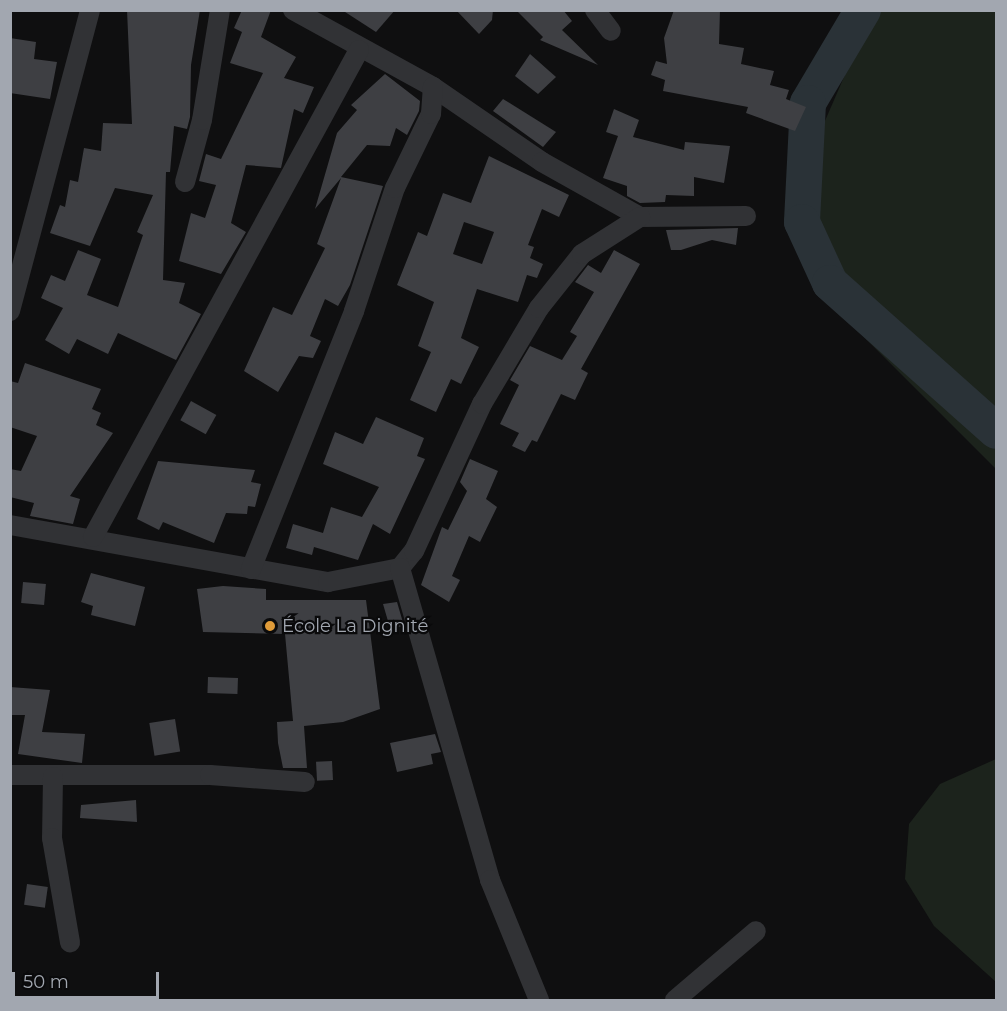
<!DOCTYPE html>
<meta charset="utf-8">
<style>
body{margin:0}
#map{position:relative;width:1007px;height:1011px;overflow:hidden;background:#0f0f10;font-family:Montserrat,sans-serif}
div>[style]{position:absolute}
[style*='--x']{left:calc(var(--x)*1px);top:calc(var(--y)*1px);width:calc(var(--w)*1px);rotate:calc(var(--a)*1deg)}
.green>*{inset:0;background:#1c231c}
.river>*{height:36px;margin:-18px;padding:0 18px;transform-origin:18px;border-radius:18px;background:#2a3237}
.building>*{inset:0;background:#3e3f43;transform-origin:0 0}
.street>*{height:20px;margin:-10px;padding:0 10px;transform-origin:10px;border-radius:10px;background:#313235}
.dots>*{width:16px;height:16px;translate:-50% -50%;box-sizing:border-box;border:3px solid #0a0a0b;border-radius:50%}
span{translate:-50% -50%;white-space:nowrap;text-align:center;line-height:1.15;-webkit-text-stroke:4.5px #0a0a0b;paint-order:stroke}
.poi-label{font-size:18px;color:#a2a7b0}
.left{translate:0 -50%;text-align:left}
.frame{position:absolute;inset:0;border:12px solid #a2a7b0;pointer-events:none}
.scale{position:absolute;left:12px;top:972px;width:147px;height:27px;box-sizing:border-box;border:3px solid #a2a7b0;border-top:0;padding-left:8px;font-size:18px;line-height:21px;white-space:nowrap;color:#a2a7b0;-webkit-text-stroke:4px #0a0a0b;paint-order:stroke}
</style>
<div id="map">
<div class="green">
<i style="clip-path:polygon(873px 10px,996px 11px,996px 469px,821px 294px,802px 174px)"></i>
<i style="clip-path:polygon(996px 759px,996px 982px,934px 926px,905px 879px,909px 824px,940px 784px)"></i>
</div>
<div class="river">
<i style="--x:863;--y:10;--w:108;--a:120.6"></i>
<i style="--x:808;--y:103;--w:119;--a:92.9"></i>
<i style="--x:802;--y:222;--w:67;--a:65.3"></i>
<i style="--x:830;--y:283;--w:222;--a:41.7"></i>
</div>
<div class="building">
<i style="clip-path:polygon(127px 10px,200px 10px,191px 65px,190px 117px,187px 129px,174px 126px,170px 172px,166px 172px,163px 280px,185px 283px,179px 303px,201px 314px,176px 360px,118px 333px,108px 354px,77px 339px,69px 354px,45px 340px,63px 308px,41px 298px,51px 275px,65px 281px,78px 250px,101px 259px,87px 295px,118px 307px,143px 235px,137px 232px,153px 195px,115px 188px,90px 246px,50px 233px,60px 205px,65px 207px,70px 180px,78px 182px,84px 148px,101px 151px,103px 123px,132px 124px)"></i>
<i style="clip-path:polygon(242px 10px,271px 10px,261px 37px,296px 57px,284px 78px,314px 87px,303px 113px,294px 109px,281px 168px,246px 165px,231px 223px,246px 232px,221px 274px,179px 261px,191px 213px,205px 218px,216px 185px,199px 181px,206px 154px,221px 159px,263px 73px,230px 63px,242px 32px,234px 28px)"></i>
<i style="clip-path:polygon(342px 10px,395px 10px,376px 32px)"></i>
<i style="clip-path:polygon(456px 10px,493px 10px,492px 20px,479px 34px)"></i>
<i style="clip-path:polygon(516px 10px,563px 10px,572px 21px,562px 30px,598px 65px,540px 40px,543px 37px)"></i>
<i style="clip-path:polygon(674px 10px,720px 10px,719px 44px,744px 48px,741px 64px,774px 71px,770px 85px,789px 90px,786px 99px,806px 107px,795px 131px,746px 113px,748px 107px,663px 91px,665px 80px,651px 75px,656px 61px,667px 64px,664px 38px)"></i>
<i style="clip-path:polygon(10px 38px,36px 42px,34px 59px,57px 62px,50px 99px,10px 93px)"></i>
<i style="clip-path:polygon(530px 54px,556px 77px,538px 94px,515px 76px)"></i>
<i style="clip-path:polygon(385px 74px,420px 101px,419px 111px,407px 135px,396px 128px,390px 146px,367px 145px,341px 177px,383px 186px,350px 285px,338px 306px,325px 299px,310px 336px,321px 341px,313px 358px,299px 356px,278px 392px,244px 371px,273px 307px,292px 315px,325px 248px,317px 244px,341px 178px,315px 209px,337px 133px,357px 110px,351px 105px)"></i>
<i style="clip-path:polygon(503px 99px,556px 132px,543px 147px,493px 111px)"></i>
<i style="clip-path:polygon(614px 109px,639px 120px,633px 137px,684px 150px,685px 142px,730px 146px,724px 183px,694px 177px,694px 196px,666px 195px,665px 202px,640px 203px,627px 196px,627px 186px,603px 178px,618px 136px,606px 132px)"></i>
<i style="clip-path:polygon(evenodd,489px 156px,569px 195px,559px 217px,542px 209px,528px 245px,534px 247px,530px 258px,543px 264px,537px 278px,527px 275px,518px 302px,477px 289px,461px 338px,479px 347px,461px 384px,451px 379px,436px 412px,410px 400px,431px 352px,418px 346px,434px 302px,397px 285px,418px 232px,427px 236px,443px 193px,471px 203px,489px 156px,464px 222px,494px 232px,482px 264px,453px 254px,464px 222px)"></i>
<i style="clip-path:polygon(738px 228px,736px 245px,712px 240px,681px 250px,671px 250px,666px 230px)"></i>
<i style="clip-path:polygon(614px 250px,640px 264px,581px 369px,588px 373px,575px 400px,561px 394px,537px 442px,532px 440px,525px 452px,512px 446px,519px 433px,500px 424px,519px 385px,510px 380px,530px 346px,562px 360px,577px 336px,570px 332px,594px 292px,575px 282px,588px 265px,601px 273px)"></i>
<i style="clip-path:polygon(25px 363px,101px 389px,92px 409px,101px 413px,96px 425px,113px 433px,70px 496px,80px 499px,73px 524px,30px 516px,34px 503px,10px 497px,10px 469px,21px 471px,37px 436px,10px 427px,10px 381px,18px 383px)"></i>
<i style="left:191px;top:401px;width:29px;height:22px;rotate:29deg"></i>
<i style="clip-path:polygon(376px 417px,424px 438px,417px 456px,425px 459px,390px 534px,373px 524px,358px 560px,314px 547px,312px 555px,286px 548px,293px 524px,323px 533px,331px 507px,362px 517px,379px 487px,323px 464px,335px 432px,363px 444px)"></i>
<i style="clip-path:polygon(470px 459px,498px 471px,486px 499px,497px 507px,480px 542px,469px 536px,452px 576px,460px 580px,449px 602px,421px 585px,442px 527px,448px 530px,467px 491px,460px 482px)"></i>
<i style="clip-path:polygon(158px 461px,255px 470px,251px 482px,261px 484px,255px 507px,248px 506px,247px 514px,226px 513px,214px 543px,163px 522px,159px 530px,137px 519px)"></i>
<i style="clip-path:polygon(91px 573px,145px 587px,135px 626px,91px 615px,93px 606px,81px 602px)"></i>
<i style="left:23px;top:582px;width:23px;height:21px;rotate:5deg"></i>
<i style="clip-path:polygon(223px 586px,266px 589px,266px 600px,366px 600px,380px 709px,343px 722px,304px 726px,307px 768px,283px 768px,278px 743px,277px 722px,293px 721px,285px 634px,203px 632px,197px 589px)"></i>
<i style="clip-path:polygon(397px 602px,404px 626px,390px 628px,383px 604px)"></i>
<i style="left:208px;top:677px;width:30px;height:16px;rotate:2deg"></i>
<i style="clip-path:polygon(10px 687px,50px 690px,42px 732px,85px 734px,82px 763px,18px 754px,25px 715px,10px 715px)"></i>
<i style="left:175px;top:719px;width:33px;height:26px;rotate:81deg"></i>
<i style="clip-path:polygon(435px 734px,441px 752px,431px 754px,433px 764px,397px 772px,390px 743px)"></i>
<i style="left:332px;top:761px;width:19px;height:16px;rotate:87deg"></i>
<i style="clip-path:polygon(136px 800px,137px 822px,80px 818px,81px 805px)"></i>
<i style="left:27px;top:884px;width:21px;height:21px;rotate:8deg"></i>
</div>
<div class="street">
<i style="--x:293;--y:10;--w:160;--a:28.8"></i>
<i style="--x:433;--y:87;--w:132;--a:34.5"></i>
<i style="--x:542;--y:162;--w:112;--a:29.3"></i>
<i style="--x:640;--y:217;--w:106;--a:-0.5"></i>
<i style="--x:595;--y:10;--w:26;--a:53"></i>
<i style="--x:185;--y:182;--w:64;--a:-74.7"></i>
<i style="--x:202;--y:120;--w:111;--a:-80.7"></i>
<i style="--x:10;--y:311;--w:311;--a:-75.1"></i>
<i style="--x:10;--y:525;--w:323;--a:10.2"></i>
<i style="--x:328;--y:582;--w:73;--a:-11"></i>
<i style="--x:400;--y:568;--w:22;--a:-51"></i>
<i style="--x:414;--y:551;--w:162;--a:-65.2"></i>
<i style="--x:482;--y:404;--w:112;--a:-59.3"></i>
<i style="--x:539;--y:308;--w:69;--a:-51.5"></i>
<i style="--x:582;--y:254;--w:69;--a:-32.5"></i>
<i style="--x:93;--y:537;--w:555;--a:-61.36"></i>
<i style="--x:400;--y:568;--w:325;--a:73.9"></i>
<i style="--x:490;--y:880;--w:130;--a:67.8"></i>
<i style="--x:251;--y:569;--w:278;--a:-68.2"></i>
<i style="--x:354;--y:311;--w:130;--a:-71.6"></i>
<i style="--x:395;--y:188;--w:82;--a:-64.1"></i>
<i style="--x:431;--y:114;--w:27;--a:-86"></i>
<i style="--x:10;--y:775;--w:200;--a:0"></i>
<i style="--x:210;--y:775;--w:95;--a:4.2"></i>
<i style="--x:53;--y:777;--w:61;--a:90.9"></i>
<i style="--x:52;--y:838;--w:106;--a:80.2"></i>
<i style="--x:675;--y:1000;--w:106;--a:-40.4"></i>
</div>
<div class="dots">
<i style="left:270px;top:626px;background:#df9b39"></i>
</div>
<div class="poi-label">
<span class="left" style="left:282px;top:626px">École La Dignité</span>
</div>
<div class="frame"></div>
<div class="scale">50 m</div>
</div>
